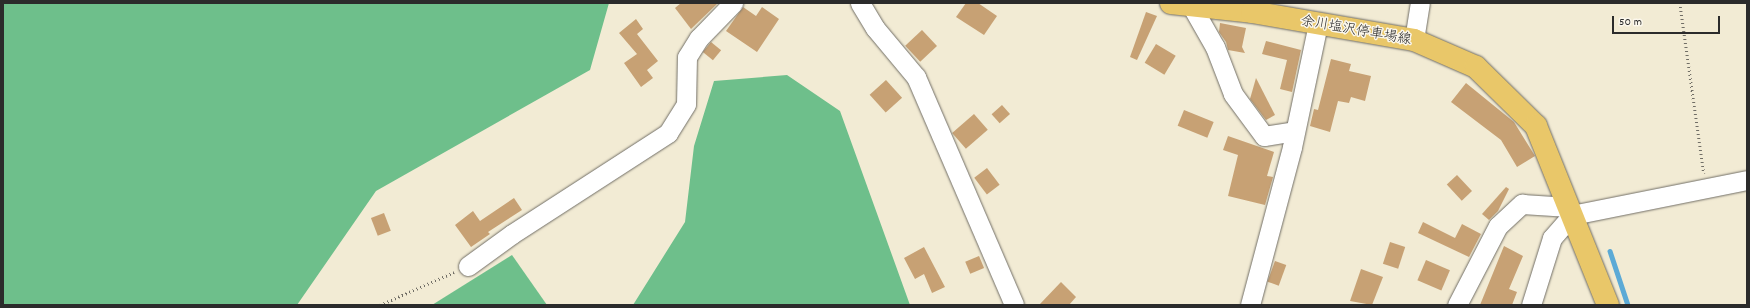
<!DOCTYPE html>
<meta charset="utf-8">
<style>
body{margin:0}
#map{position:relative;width:1750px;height:308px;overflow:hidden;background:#f2ebd4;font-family:Dekko,"Klee One",sans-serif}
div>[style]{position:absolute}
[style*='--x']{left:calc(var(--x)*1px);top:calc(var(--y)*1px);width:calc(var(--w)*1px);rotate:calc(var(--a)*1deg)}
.forest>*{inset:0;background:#6ebf8b}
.stream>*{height:4.5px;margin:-2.25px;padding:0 2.25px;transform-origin:2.25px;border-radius:2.25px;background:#5caad6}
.building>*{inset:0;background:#c7a174;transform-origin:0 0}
.path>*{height:2.5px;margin-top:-1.25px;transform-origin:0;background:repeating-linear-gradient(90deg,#716e66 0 1px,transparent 0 4px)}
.roads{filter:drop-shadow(0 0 1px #716e66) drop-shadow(0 0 1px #716e66)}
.minor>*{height:19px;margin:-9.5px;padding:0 9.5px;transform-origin:9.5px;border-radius:9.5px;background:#fff}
.major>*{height:22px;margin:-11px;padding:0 11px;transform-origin:11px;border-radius:11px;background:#e9c769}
span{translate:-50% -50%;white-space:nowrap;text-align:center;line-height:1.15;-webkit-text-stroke:3px #fbf7ec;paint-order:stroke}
.street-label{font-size:14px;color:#2b2b2b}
.frame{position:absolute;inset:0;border:4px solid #2b2b2b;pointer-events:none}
.scale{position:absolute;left:1612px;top:16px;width:108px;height:18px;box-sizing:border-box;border:2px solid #2b2b2b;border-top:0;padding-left:5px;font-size:12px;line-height:14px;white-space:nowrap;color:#2b2b2b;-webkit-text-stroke:3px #fbf7ec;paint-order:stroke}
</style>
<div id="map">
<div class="forest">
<i style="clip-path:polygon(3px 3px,609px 3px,590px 70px,376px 191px,297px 305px,3px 305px)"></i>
<i style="clip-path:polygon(787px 75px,840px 111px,910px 305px,633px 305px,685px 222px,694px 146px,714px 81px)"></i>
<i style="clip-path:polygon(512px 255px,547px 305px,432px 305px)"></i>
</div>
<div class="stream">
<i style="--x:1610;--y:251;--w:57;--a:71.6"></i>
</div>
<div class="building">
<i style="clip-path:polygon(681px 3px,718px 3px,691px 29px,675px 8px)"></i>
<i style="clip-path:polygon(966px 3px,978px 3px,997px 16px,984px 35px,956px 17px)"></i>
<i style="clip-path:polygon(743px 7px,756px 16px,762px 7px,779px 19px,757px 52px,726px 31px)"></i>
<i style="clip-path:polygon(1146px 12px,1157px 16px,1137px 60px,1130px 57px)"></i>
<i style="clip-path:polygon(636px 19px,643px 29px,637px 34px,658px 61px,647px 70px,653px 78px,641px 87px,624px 63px,637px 54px,619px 33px)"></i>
<i style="clip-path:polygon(1220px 23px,1246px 28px,1242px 47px,1245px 53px,1228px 50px,1226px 42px,1219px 32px)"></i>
<i style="left:922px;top:30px;width:22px;height:23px;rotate:47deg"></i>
<i style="clip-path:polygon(1266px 41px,1301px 50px,1292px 92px,1280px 89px,1287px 60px,1262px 54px)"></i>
<i style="left:711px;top:42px;width:13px;height:13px;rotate:39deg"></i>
<i style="left:1156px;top:44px;width:23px;height:22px;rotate:31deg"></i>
<i style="clip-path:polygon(1331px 59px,1351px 64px,1349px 71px,1371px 76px,1365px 101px,1351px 97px,1349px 103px,1338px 101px,1330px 132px,1310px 126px,1314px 109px,1318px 110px)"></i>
<i style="clip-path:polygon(1256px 78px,1275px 115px,1266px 120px,1250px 99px)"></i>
<i style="left:886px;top:80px;width:24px;height:22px;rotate:48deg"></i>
<i style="clip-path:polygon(1466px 83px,1514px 122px,1535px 156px,1517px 167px,1501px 140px,1451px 102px)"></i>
<i style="left:1002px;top:105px;width:12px;height:14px;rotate:48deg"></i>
<i style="left:1184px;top:110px;width:32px;height:17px;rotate:22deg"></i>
<i style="left:974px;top:114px;width:21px;height:29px;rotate:49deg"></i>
<i style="clip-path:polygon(1228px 136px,1274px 152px,1267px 176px,1273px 177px,1265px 205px,1228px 196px,1238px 155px,1223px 150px)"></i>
<i style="left:987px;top:168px;width:21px;height:16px;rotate:53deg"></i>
<i style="left:1457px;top:175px;width:22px;height:14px;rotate:47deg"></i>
<i style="clip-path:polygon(1506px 187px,1509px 189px,1498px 211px,1489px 220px,1482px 214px)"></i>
<i style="clip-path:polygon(514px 198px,522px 210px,488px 232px,490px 234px,471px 247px,455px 225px,473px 211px,480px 221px)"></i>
<i style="left:384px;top:213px;width:19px;height:14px;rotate:69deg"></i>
<i style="clip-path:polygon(1423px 222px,1455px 238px,1462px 224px,1481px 234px,1469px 257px,1418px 233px)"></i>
<i style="left:1390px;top:242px;width:16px;height:23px;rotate:18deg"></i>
<i style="clip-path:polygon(1504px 246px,1523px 256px,1509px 289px,1517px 292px,1512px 305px,1480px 305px)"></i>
<i style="clip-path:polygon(924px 247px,945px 287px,932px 293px,924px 274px,915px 279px,904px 258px)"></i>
<i style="left:979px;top:256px;width:13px;height:15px;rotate:67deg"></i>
<i style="left:1426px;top:260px;width:26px;height:22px;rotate:23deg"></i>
<i style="left:1275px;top:261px;width:12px;height:22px;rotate:20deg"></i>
<i style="clip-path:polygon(1361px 269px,1383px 277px,1372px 305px,1350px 301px)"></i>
<i style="clip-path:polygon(1061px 282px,1076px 297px,1069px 305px,1039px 305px)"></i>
</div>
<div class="path">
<i style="--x:1680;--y:3;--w:172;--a:82"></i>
<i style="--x:380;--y:305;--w:81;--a:-24"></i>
</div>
<div class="roads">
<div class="minor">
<i style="--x:860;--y:3;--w:29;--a:59"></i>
<i style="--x:875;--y:28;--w:64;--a:50.1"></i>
<i style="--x:916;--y:77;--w:248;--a:66.7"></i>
<i style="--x:1191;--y:5;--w:48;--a:60.3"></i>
<i style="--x:1215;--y:47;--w:50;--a:69"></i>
<i style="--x:1233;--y:94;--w:52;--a:53.6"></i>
<i style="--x:1264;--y:136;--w:31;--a:-9"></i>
<i style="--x:1414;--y:40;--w:37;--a:-81"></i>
<i style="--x:468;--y:266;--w:54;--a:-36"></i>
<i style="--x:512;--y:234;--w:186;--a:-32.9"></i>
<i style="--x:668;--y:133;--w:34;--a:-58"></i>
<i style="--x:686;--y:104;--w:47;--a:-88.8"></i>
<i style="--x:687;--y:57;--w:22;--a:-58"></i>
<i style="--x:699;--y:38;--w:49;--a:-45.8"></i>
<i style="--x:1250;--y:305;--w:163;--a:-75.1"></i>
<i style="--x:1292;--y:147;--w:126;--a:-78.1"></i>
<i style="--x:1457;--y:305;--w:89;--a:-62.6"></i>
<i style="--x:1498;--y:226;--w:33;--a:-43"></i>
<i style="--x:1522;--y:204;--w:47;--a:3.7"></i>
<i style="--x:1531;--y:305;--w:70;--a:-72.6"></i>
<i style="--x:1552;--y:238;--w:30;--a:-49"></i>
<i style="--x:1572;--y:215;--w:178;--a:-11.3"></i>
</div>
<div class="major">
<i style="--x:1171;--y:3;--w:81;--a:6.3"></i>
<i style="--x:1252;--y:12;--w:164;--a:9.8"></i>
<i style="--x:1414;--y:40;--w:68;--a:23.5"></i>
<i style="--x:1476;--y:67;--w:84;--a:44.5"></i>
<i style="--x:1536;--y:126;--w:193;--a:68.1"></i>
</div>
</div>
<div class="street-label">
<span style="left:1356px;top:31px;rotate:10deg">余川塩沢停車場線</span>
</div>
<div class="frame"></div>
<div class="scale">50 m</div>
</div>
